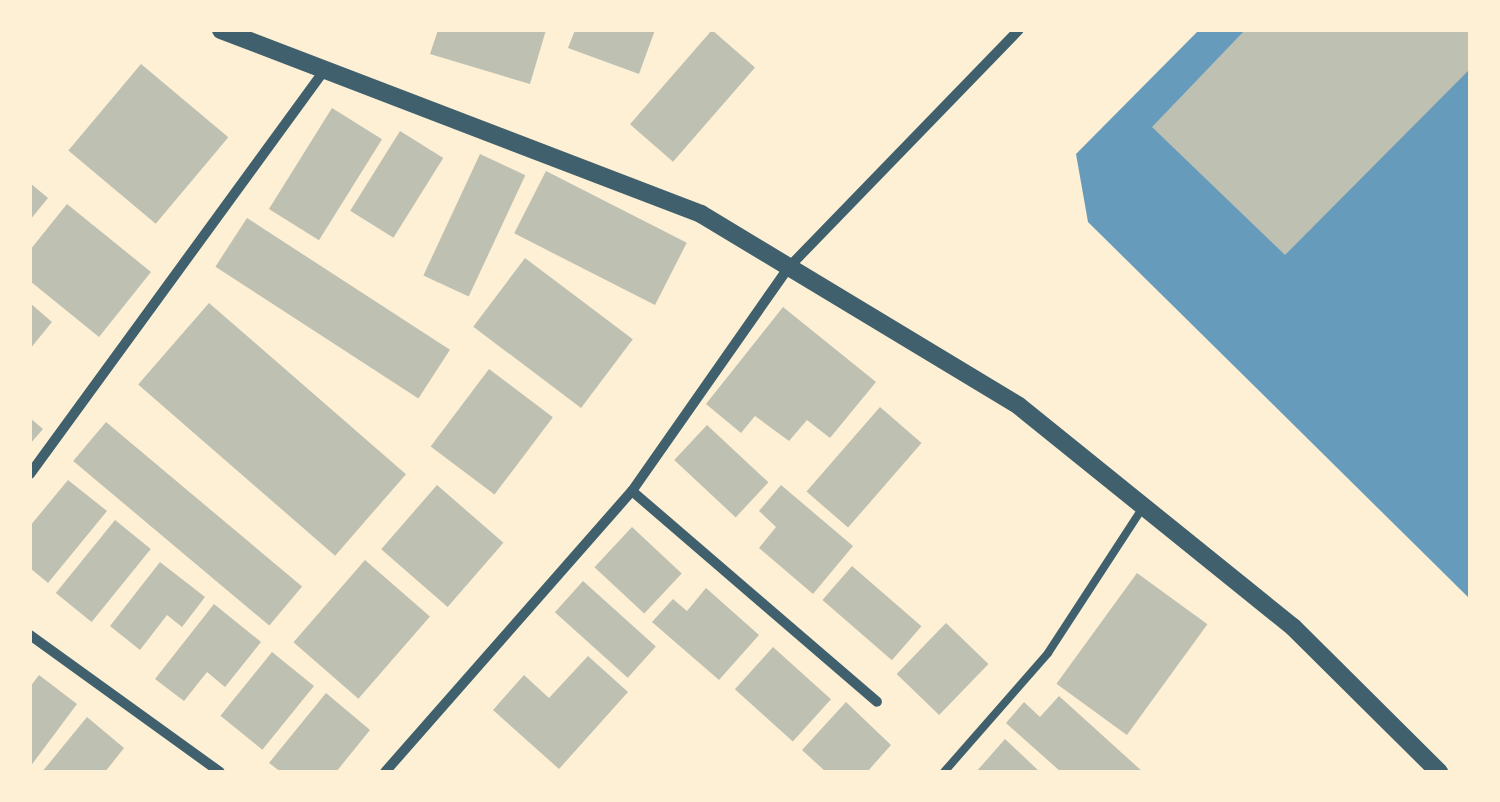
<!DOCTYPE html>
<style>
body{margin:0}
#map{position:relative;width:1500px;height:802px;overflow:hidden;background:#fdf0d5;font-family:"Sofia Sans Condensed",sans-serif}
div>[style]{position:absolute}
[style*='--x']{left:calc(var(--x)*1px);top:calc(var(--y)*1px);width:calc(var(--w)*1px);rotate:calc(var(--a)*1deg)}
.water>*{inset:0;background:#669bbc}
.building>*{inset:0;background:#bec0b2;transform-origin:0 0}
.service>*{height:8px;margin:-4px;padding:0 4px;transform-origin:4px;border-radius:4px;background:#3f606c}
.minor>*{height:10px;margin:-5px;padding:0 5px;transform-origin:5px;border-radius:5px;background:#3f606c}
.tertiary>*{height:18px;margin:-9px;padding:0 9px;transform-origin:9px;border-radius:9px;background:#3f606c}
span{translate:-50% -50%;white-space:nowrap;text-align:center;line-height:1.15;-webkit-text-stroke:9px #fdf0d5;paint-order:stroke}
.frame{position:absolute;inset:0;border:32px solid #fdf0d5;pointer-events:none}
</style>
<div id="map">
<div class="water">
<i style="clip-path:polygon(1199px 30px,1470px 30px,1470px 599px,1088px 222px,1076px 154px)"></i>
</div>
<div class="building">
<i style="clip-path:polygon(438px 30px,546px 30px,530px 84px,430px 54px)"></i>
<i style="clip-path:polygon(575px 30px,655px 30px,639px 74px,568px 48px)"></i>
<i style="left:712px;top:30px;width:57px;height:125px;rotate:41deg"></i>
<i style="clip-path:polygon(1245px 30px,1470px 30px,1470px 69px,1285px 255px,1152px 127px)"></i>
<i style="left:141px;top:64px;width:114px;height:113px;rotate:40deg"></i>
<i style="left:332px;top:108px;width:59px;height:119px;rotate:32deg"></i>
<i style="left:400px;top:131px;width:51px;height:94px;rotate:32deg"></i>
<i style="left:480px;top:154px;width:50px;height:134px;rotate:25deg"></i>
<i style="left:546px;top:171px;width:158px;height:70px;rotate:27deg"></i>
<i style="clip-path:polygon(30px 183px,48px 198px,30px 220px)"></i>
<i style="clip-path:polygon(67px 204px,151px 272px,99px 337px,30px 281px,30px 250px)"></i>
<i style="left:247px;top:218px;width:242px;height:58px;rotate:33deg"></i>
<i style="left:525px;top:258px;width:135px;height:86px;rotate:37deg"></i>
<i style="clip-path:polygon(30px 303px,52px 322px,30px 349px)"></i>
<i style="left:209px;top:303px;width:261px;height:108px;rotate:41deg"></i>
<i style="clip-path:polygon(783px 307px,876px 382px,830px 438px,807px 420px,789px 441px,755px 416px,741px 433px,706px 404px)"></i>
<i style="left:489px;top:369px;width:80px;height:97px;rotate:37deg"></i>
<i style="left:880px;top:407px;width:55px;height:112px;rotate:41deg"></i>
<i style="clip-path:polygon(30px 418px,43px 429px,30px 444px)"></i>
<i style="left:106px;top:422px;width:256px;height:51px;rotate:40deg"></i>
<i style="left:707px;top:425px;width:84px;height:48px;rotate:43deg"></i>
<i style="clip-path:polygon(68px 480px,107px 511px,48px 583px,30px 568px,30px 526px)"></i>
<i style="left:437px;top:485px;width:88px;height:85px;rotate:41deg"></i>
<i style="clip-path:polygon(781px 485px,853px 546px,813px 594px,759px 548px,776px 527px,759px 511px)"></i>
<i style="left:115px;top:520px;width:46px;height:94px;rotate:39deg"></i>
<i style="left:632px;top:527px;width:68px;height:55px;rotate:43deg"></i>
<i style="left:365px;top:560px;width:86px;height:109px;rotate:41deg"></i>
<i style="clip-path:polygon(160px 562px,205px 597px,182px 627px,167px 615px,140px 650px,110px 626px)"></i>
<i style="left:852px;top:566px;width:92px;height:45px;rotate:41deg"></i>
<i style="left:1137px;top:573px;width:87px;height:137px;rotate:36deg"></i>
<i style="left:583px;top:581px;width:98px;height:42px;rotate:42deg"></i>
<i style="clip-path:polygon(706px 588px,759px 635px,719px 680px,652px 622px,673px 599px,687px 611px)"></i>
<i style="clip-path:polygon(214px 604px,261px 642px,225px 687px,207px 672px,184px 701px,155px 679px)"></i>
<i style="left:946px;top:623px;width:59px;height:71px;rotate:44deg"></i>
<i style="left:773px;top:647px;width:78px;height:57px;rotate:42deg"></i>
<i style="left:272px;top:652px;width:54px;height:82px;rotate:39deg"></i>
<i style="clip-path:polygon(588px 656px,628px 692px,559px 769px,493px 710px,524px 675px,549px 698px)"></i>
<i style="clip-path:polygon(39px 675px,77px 704px,30px 767px,30px 687px)"></i>
<i style="clip-path:polygon(326px 693px,370px 730px,336px 772px,281px 772px,269px 763px)"></i>
<i style="clip-path:polygon(1059px 696px,1143px 772px,1061px 772px,1006px 723px,1024px 702px,1040px 717px)"></i>
<i style="clip-path:polygon(846px 702px,891px 745px,867px 772px,826px 772px,802px 750px)"></i>
<i style="clip-path:polygon(87px 717px,124px 748px,105px 772px,42px 772px)"></i>
<i style="clip-path:polygon(1005px 739px,1040px 772px,976px 772px)"></i>
</div>
<div class="service">
<i style="--x:944;--y:772;--w:158;--a:-48.8"></i>
<i style="--x:1048;--y:653;--w:172;--a:-56.9"></i>
</div>
<div class="minor">
<i style="--x:30;--y:474;--w:502;--a:-53.91"></i>
<i style="--x:632;--y:491;--w:323;--a:40.7"></i>
<i style="--x:30;--y:635;--w:234;--a:35.8"></i>
<i style="--x:385;--y:772;--w:374;--a:-48.7"></i>
<i style="--x:632;--y:491;--w:274;--a:-55"></i>
<i style="--x:789;--y:267;--w:330;--a:-45.9"></i>
</div>
<div class="tertiary">
<i style="--x:221;--y:30;--w:514;--a:20.97"></i>
<i style="--x:701;--y:214;--w:371;--a:31.1"></i>
<i style="--x:1019;--y:406;--w:352;--a:38.9"></i>
<i style="--x:1293;--y:627;--w:206;--a:44.8"></i>
</div>
<div class="frame"></div>
</div>
